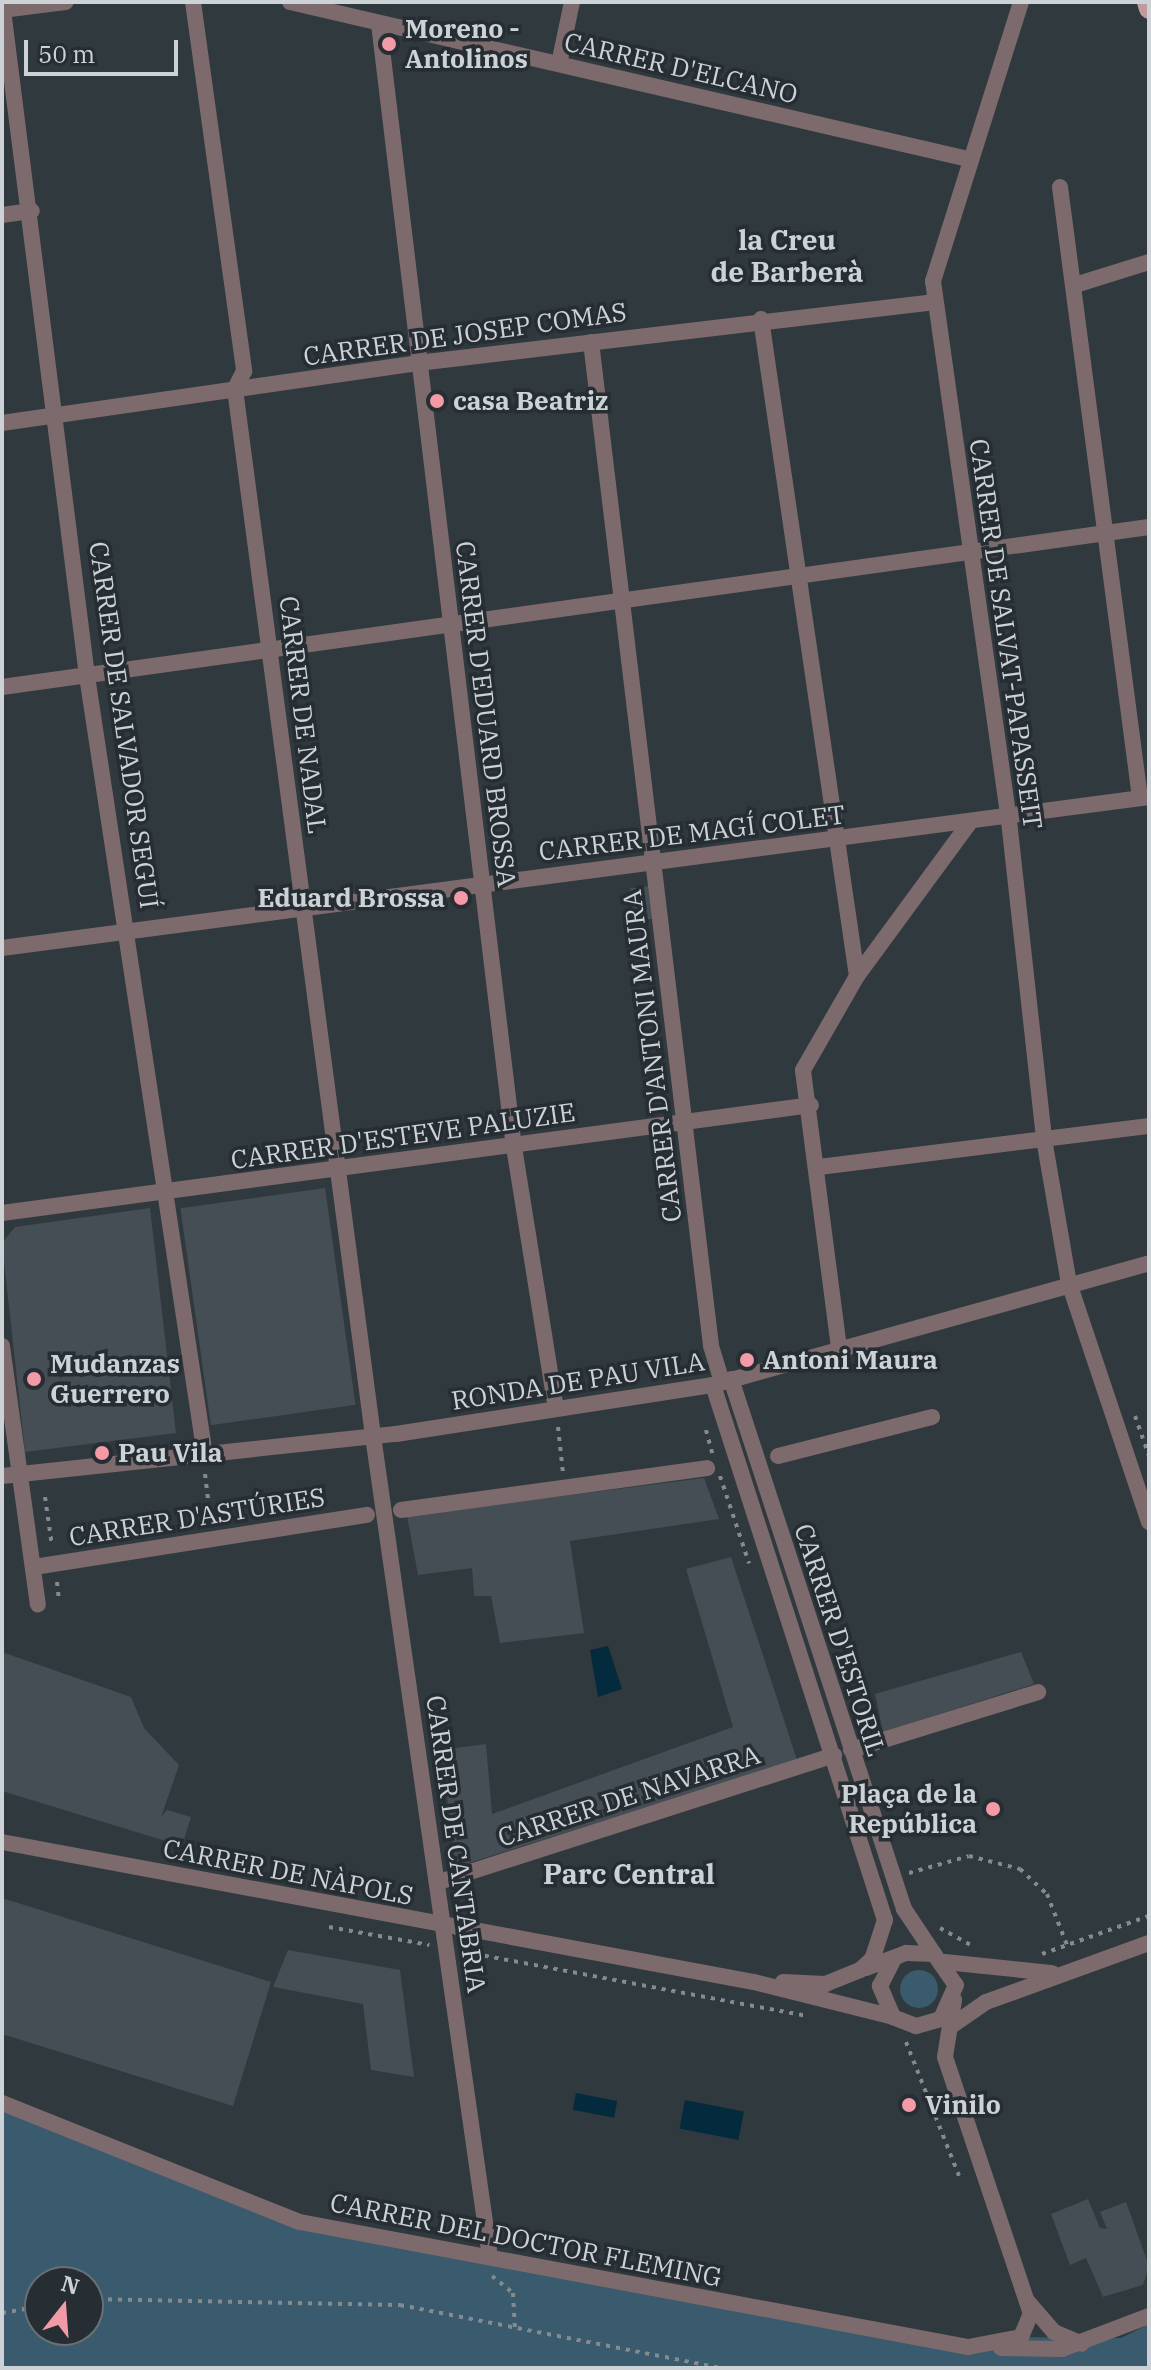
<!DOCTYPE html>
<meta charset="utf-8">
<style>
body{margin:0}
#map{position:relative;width:1151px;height:2370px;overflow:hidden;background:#30393e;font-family:"IBM Plex Serif",serif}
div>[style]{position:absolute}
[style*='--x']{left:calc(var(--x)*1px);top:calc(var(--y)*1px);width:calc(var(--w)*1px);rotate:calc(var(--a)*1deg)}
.green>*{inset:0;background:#3a5a6d}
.round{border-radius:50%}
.water>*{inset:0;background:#042a3e;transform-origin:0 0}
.building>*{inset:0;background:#454e54;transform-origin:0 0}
.path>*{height:4px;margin-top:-2px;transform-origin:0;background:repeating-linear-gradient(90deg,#848b8f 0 4px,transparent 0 10px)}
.street>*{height:16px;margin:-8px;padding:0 8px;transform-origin:8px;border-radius:8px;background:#7d6a6c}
.primary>*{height:20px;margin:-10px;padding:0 10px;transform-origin:10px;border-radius:10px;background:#c19a9f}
.dots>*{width:22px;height:22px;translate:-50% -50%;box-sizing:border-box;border:4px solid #262e34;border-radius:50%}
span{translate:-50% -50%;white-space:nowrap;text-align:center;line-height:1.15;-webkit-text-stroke:7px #262e34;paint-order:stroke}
.poi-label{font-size:26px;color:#cdd2d6;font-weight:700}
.left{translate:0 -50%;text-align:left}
.right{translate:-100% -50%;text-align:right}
.street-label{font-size:26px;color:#cdd2d6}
.neighbourhood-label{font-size:28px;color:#cdd2d6;font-weight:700}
.frame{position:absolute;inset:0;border:4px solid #cdd2d6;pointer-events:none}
.north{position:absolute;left:24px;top:2266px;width:80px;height:80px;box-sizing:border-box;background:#262e34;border:2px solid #697075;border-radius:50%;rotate:17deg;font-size:22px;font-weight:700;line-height:32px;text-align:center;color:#cdd2d6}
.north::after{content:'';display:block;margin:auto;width:28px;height:36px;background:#f39aa7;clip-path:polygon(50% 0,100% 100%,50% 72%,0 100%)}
.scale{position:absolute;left:24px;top:40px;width:154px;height:36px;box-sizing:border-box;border:4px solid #cdd2d6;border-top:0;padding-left:10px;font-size:24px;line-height:28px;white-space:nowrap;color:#cdd2d6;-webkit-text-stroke:6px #262e34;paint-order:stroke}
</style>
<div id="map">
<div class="green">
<i class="round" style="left:900px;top:1970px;width:38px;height:38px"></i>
<i style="clip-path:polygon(evenodd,2px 2103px,301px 2222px,968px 2347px,1021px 2337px,1121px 2338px,1149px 2324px,1149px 2368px,2px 2368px,2px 2103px,40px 2282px,88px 2282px,88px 2330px,40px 2330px,40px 2282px)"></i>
</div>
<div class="water">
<i style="clip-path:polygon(608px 1646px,622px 1689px,598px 1697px,590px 1650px)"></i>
<i style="left:576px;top:2093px;width:42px;height:17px;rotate:11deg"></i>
<i style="left:685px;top:2100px;width:60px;height:29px;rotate:11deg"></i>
</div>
<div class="building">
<i style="left:648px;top:886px;width:33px;height:18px;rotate:83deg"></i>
<i style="left:325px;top:1188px;width:219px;height:146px;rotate:82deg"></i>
<i style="clip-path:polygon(150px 1208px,176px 1433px,25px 1452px,2px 1243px,15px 1227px)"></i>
<i style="clip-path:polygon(704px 1478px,719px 1519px,570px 1541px,584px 1633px,500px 1643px,491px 1596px,474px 1596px,472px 1568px,418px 1575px,407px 1516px)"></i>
<i style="clip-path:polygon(731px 1557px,797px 1760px,456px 1867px,441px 1750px,486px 1744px,492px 1814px,733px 1727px,686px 1569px)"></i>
<i style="clip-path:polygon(2px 1652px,131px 1697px,144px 1728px,179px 1765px,161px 1817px,167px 1810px,191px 1817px,182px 1846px,2px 1791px)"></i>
<i style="clip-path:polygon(1021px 1652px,1034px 1684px,883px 1732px,875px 1694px)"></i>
<i style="clip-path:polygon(2px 1898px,271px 1982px,233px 2106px,2px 2034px)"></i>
<i style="clip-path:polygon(288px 1950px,400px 1970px,414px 2077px,371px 2070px,363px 2004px,273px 1987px)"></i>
<i style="clip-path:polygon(1088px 2199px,1100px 2228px,1107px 2229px,1100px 2212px,1126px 2202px,1149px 2266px,1143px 2285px,1103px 2297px,1086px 2258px,1070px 2265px,1051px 2214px)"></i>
</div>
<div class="path">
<i style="--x:1135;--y:1416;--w:42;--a:70.7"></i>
<i style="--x:558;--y:1427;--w:46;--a:83.8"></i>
<i style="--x:706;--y:1430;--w:24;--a:75"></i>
<i style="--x:205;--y:1474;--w:50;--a:83.2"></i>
<i style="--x:720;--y:1476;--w:92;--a:71.6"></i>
<i style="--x:45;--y:1497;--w:49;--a:81.9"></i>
<i style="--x:57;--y:1582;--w:19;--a:84"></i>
<i style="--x:909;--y:1873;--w:62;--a:-15.8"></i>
<i style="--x:969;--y:1856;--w:53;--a:14.3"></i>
<i style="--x:1020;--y:1869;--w:37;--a:43"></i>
<i style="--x:1047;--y:1894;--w:55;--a:68.6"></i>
<i style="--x:329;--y:1927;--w:102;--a:10.2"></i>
<i style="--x:940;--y:1928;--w:35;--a:29"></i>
<i style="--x:465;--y:1952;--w:347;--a:10.6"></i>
<i style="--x:1042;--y:1954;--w:114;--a:-19.6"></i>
<i style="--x:906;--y:2042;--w:144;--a:68.4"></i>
<i style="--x:492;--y:2276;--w:27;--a:39"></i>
<i style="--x:513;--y:2293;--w:35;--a:87"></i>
<i style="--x:88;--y:2299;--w:312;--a:1.1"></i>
<i style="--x:400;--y:2305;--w:328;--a:11.1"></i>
<i style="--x:2;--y:2313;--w:39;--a:-10"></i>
</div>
<div class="street">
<i style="--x:2;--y:2;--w:679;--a:82.81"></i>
<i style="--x:87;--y:676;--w:788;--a:81.39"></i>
<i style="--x:193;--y:2;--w:373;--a:82.1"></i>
<i style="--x:244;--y:371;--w:20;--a:117"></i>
<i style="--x:235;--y:389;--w:1056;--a:82.49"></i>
<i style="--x:373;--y:1436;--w:829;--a:81.89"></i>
<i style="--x:290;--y:2;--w:696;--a:13.04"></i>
<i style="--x:1021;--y:2;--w:293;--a:107.5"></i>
<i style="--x:933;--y:281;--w:545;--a:81.99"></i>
<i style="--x:1009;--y:821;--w:320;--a:83.7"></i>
<i style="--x:1044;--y:1139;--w:146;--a:80.2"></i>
<i style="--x:1069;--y:1283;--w:252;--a:71.5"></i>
<i style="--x:2;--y:10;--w:64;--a:-7.1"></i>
<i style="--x:379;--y:24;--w:1131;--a:83.15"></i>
<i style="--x:514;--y:1147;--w:265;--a:80.9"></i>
<i style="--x:559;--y:64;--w:63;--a:-78.2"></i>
<i style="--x:1060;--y:187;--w:616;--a:82.54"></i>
<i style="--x:2;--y:215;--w:30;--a:-8"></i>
<i style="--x:1075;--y:285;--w:77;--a:-17.3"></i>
<i style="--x:761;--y:319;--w:664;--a:81.69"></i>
<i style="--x:591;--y:342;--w:1011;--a:83.18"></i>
<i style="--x:711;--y:1346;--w:38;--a:73"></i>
<i style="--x:2;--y:423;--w:420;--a:-8.2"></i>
<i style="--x:418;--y:363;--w:521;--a:-6.73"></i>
<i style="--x:2;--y:687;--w:1158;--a:-7.94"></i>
<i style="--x:2;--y:948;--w:1157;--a:-7.5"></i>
<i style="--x:819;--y:1167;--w:333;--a:-7.1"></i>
<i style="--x:2;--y:1213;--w:816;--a:-7.6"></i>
<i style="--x:2;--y:1346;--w:261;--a:82.1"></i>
<i style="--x:839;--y:1348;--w:280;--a:-97.4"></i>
<i style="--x:803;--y:1070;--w:108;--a:-60.1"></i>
<i style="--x:857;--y:976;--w:191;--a:-53.7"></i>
<i style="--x:731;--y:1379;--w:558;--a:71.92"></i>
<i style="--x:904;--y:1909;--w:54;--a:56.3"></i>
<i style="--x:713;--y:1385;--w:562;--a:72.18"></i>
<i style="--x:885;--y:1920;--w:40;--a:108"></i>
<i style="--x:873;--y:1958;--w:18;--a:137"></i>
<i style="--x:860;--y:1970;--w:37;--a:158"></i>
<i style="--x:826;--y:1984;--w:43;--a:-177.3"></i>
<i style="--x:778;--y:1456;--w:159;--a:-14.2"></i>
<i style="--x:2;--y:1476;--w:396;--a:-6.1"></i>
<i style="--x:396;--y:1434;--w:321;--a:-8.8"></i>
<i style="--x:713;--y:1385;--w:453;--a:-15.6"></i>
<i style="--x:401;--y:1510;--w:309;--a:-7.8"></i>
<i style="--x:34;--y:1567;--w:337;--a:-8.9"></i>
<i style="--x:851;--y:1750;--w:196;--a:-17.2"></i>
<i style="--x:2;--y:1842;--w:765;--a:10.55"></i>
<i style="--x:754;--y:1982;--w:143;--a:14.1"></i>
<i style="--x:439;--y:1882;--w:415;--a:-17.8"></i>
<i style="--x:945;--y:1962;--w:108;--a:5.9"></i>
<i style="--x:866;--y:1968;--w:43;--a:-20.6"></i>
<i style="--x:906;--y:1953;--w:28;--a:2"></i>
<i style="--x:934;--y:1954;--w:38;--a:55"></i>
<i style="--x:956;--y:1985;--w:37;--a:114"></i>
<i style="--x:941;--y:2019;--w:26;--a:164"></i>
<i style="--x:916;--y:2026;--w:25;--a:-159"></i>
<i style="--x:893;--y:2017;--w:34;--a:-113"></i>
<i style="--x:880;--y:1986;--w:30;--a:-63"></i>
<i style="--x:950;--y:2027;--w:44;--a:-34.8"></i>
<i style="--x:986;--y:2002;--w:173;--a:-19.9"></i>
<i style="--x:2;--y:2103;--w:321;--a:21.8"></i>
<i style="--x:300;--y:2222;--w:680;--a:10.6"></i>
<i style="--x:968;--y:2347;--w:54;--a:-10.7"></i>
<i style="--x:1021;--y:2337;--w:25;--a:-67"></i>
<i style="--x:1031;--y:2314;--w:271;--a:-108.5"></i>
<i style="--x:945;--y:2057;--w:58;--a:-81"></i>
<i style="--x:1028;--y:2302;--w:40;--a:49"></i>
<i style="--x:1054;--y:2332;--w:30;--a:23"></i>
<i style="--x:1001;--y:2348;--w:61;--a:0.9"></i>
<i style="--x:1062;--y:2349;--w:93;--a:-20.8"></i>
</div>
<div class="primary">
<i style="--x:1147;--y:2;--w:7;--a:74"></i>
</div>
<div class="dots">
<i style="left:389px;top:44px;background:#f39aa7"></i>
<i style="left:437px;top:401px;background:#f39aa7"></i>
<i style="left:461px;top:898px;background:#f39aa7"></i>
<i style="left:747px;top:1360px;background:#f39aa7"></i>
<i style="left:34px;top:1379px;background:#f39aa7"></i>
<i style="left:102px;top:1453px;background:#f39aa7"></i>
<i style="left:993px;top:1809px;background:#f39aa7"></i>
<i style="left:909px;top:2105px;background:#f39aa7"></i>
</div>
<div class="poi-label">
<span class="left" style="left:405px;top:44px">Moreno -<br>Antolinos</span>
<span class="left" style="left:453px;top:401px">casa Beatriz</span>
<span class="right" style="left:445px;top:898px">Eduard Brossa</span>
<span class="left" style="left:763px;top:1360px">Antoni Maura</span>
<span class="left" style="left:50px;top:1379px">Mudanzas<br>Guerrero</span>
<span class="left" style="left:118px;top:1453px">Pau Vila</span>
<span class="right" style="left:977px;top:1809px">Plaça de la<br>República</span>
<span class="left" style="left:925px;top:2105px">Vinilo</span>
</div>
<div class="street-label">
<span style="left:681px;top:68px;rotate:13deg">CARRER D'ELCANO</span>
<span style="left:465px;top:334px;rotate:-8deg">CARRER DE JOSEP COMAS</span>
<span style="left:1006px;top:634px;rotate:82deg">CARRER DE SALVAT-PAPASSEIT</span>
<span style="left:486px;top:714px;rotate:83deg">CARRER D'EDUARD BROSSA</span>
<span style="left:303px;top:715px;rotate:83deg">CARRER DE NADAL</span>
<span style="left:124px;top:725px;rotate:82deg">CARRER DE SALVADOR SEGUÍ</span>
<span style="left:692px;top:833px;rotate:-7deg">CARRER DE MAGÍ COLET</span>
<span style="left:652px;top:1056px;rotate:-97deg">CARRER D'ANTONI MAURA</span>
<span style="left:403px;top:1136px;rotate:-8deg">CARRER D'ESTEVE PALUZIE</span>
<span style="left:578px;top:1381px;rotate:-9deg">RONDA DE PAU VILA</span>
<span style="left:197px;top:1517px;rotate:-9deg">CARRER D'ASTÚRIES</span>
<span style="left:840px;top:1640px;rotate:72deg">CARRER D'ESTORIL</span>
<span style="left:629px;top:1796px;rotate:-18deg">CARRER DE NAVARRA</span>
<span style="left:456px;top:1844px;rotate:82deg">CARRER DE CANTABRIA</span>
<span style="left:288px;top:1872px;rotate:11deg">CARRER DE NÀPOLS</span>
<span style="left:526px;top:2240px;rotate:11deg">CARRER DEL DOCTOR FLEMING</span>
</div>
<div class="neighbourhood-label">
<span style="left:787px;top:256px">la Creu<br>de Barberà</span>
<span style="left:629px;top:1874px">Parc Central</span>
</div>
<div class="frame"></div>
<div class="north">N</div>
<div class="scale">50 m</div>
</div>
